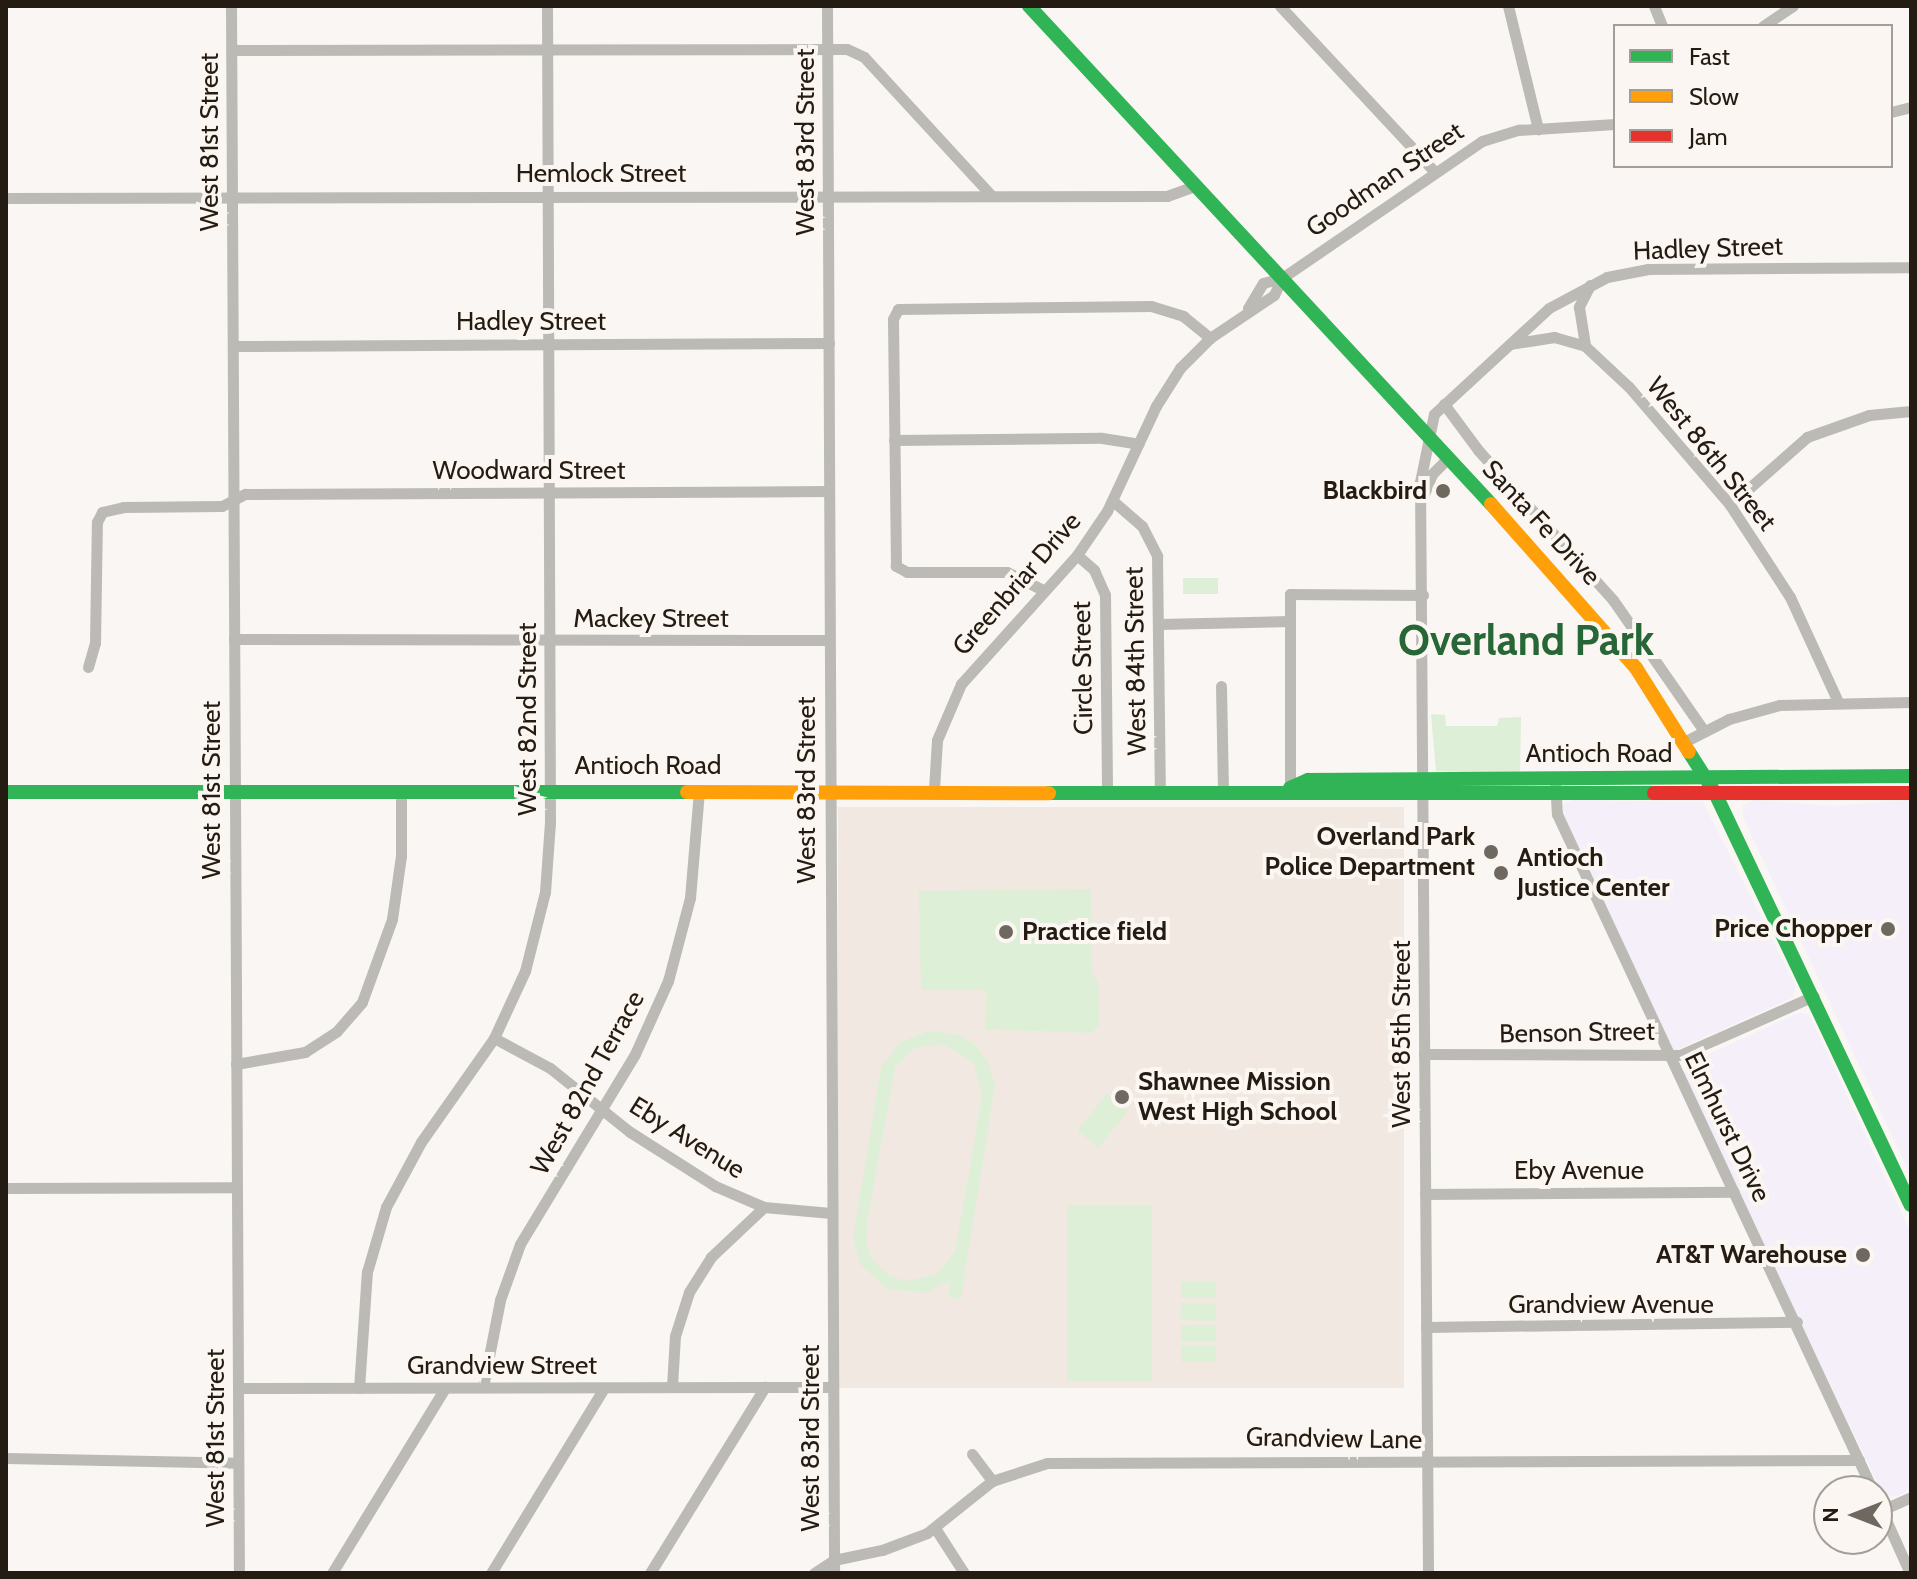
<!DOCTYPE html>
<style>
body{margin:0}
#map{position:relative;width:1917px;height:1579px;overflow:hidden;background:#f9f6f3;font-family:Cabin,sans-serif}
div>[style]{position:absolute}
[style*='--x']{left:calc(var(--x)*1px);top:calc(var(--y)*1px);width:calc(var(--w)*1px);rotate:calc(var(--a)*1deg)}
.commercial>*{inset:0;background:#f4eff8}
.built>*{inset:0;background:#f1e9e1;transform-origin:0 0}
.green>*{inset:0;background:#ddefd6;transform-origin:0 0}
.street>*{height:11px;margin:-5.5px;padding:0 5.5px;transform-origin:5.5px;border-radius:5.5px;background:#bbbab5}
.fast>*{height:14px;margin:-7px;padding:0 7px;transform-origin:7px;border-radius:7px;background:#30b455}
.slow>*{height:14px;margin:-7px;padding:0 7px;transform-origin:7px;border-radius:7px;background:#ff9f0a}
.jam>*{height:14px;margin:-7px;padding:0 7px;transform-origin:7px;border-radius:7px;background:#e5322d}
.dots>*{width:22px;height:22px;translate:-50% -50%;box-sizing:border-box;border:4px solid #fbf6f1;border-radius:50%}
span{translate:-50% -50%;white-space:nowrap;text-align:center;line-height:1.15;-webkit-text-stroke:8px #fbf6f1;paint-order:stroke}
.street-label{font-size:26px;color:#241b12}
.poi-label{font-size:26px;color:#241b12;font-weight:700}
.right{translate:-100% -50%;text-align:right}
.left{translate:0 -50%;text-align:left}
.town-label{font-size:42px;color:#276636;font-weight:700}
.frame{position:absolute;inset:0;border:8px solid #241b12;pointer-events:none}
.legend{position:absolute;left:1613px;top:24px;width:280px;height:144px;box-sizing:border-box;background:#fbf6f1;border:2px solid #a59e98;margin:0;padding:10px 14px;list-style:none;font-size:24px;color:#241b12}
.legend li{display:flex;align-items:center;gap:16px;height:40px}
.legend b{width:40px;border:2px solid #a59e98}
.north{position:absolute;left:1813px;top:1475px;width:80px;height:80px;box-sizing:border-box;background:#fbf6f1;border:2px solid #a59e98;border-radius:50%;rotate:270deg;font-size:22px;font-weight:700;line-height:32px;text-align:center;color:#241b12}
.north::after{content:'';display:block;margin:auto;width:28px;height:36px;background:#6f6861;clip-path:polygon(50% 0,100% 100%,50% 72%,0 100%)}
</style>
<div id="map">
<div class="commercial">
<i style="clip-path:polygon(1572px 800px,1703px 802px,1795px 985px,1794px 997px,1674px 1051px,1562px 817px,1563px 805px)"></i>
<i style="clip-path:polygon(1755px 800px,1832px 806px,1911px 800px,1911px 1176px,1743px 817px,1743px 805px)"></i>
<i style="clip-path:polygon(1798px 1013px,1809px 1014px,1911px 1233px,1911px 1489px,1895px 1497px,1883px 1494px,1683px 1079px,1689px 1063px)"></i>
</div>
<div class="built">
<i style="left:838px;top:807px;width:566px;height:581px"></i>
</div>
<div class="green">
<i style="left:1183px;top:578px;width:35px;height:16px"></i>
<i style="clip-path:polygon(1431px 714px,1445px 715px,1446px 726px,1497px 726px,1499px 718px,1521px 717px,1520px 774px,1436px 771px)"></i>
<i style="clip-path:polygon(1091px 889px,1092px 973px,1098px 982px,1099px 1026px,1091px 1033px,985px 1029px,986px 990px,921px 990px,919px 891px)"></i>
<i style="clip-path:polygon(evenodd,929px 1031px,958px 1035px,972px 1043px,988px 1061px,995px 1085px,961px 1299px,948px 1297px,950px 1280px,926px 1293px,887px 1289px,860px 1264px,853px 1237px,881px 1067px,901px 1042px,929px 1031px,943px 1044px,974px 1063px,982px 1096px,955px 1252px,935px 1275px,906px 1281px,888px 1275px,873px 1260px,866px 1242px,867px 1222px,895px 1068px,915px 1048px,943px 1044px)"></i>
<i style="left:1107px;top:1094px;width:27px;height:47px;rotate:39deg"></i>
<i style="left:1067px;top:1205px;width:85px;height:176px"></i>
<i style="left:1181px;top:1282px;width:35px;height:16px"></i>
<i style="left:1181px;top:1303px;width:35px;height:17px;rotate:2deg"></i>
<i style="left:1181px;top:1325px;width:35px;height:16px"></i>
<i style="left:1181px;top:1346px;width:35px;height:16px"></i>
</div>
<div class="street">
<i style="--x:231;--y:6;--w:1567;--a:89.71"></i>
<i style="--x:827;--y:6;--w:1567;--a:89.74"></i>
<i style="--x:1280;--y:6;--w:227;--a:47"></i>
<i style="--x:1508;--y:6;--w:127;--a:76.3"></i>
<i style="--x:1654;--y:6;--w:22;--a:68"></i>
<i style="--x:1763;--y:26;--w:36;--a:-34"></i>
<i style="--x:232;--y:50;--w:615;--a:-0.09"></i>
<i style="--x:847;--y:49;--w:19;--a:25"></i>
<i style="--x:864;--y:57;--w:188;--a:47.4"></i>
<i style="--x:1891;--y:112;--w:21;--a:-14"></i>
<i style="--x:6;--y:198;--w:1161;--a:-0.1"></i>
<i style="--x:1167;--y:196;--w:30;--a:-20"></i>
<i style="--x:1282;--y:278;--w:242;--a:-34.4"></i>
<i style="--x:1482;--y:141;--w:39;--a:-17"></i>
<i style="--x:1519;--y:130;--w:96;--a:-3.6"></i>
<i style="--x:1590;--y:285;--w:25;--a:117"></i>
<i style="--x:1579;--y:307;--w:39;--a:81"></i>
<i style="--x:1585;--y:346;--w:60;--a:43"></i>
<i style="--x:1629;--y:387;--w:155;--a:49.4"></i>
<i style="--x:1730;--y:505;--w:110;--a:56.9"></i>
<i style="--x:1790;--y:597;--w:115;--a:65.4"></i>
<i style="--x:1248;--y:308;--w:29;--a:-59"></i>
<i style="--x:1263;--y:283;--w:20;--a:-15"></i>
<i style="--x:1510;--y:344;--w:45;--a:-9"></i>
<i style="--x:1554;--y:337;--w:32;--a:16"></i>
<i style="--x:233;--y:346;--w:596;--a:-0.29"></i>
<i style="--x:1444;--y:404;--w:57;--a:53.5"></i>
<i style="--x:1478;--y:450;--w:202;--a:48"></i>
<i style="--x:1613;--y:600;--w:160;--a:55.2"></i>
<i style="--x:894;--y:440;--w:208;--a:-0.6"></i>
<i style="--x:1102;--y:438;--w:37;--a:9"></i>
<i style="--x:1424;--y:494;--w:22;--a:-68"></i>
<i style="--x:1432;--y:474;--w:23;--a:-45"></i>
<i style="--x:1113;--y:501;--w:38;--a:41"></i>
<i style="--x:1142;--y:526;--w:34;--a:63"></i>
<i style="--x:1157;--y:556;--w:234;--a:89.3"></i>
<i style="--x:1730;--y:505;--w:103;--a:-41.4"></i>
<i style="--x:1807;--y:437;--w:66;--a:-19.5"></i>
<i style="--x:1869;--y:415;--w:42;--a:-5.4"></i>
<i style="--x:1077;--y:555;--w:23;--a:41"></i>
<i style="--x:1094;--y:570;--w:27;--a:66"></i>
<i style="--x:1105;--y:595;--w:195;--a:89.4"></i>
<i style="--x:1043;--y:590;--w:40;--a:-153.4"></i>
<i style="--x:1007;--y:572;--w:100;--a:180"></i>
<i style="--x:907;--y:572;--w:13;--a:-151"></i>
<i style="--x:896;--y:566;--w:247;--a:-90.7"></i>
<i style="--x:893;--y:319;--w:11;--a:-63"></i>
<i style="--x:898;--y:309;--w:253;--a:-0.7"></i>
<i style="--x:1151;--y:306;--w:34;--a:17"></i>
<i style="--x:1183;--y:316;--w:35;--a:39"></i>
<i style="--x:1159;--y:624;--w:131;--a:-1.3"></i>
<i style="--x:234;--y:639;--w:594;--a:0.1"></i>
<i style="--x:88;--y:667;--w:25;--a:-74"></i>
<i style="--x:95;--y:643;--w:121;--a:-89.1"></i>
<i style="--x:97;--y:522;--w:11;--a:-63"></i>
<i style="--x:102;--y:512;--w:22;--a:-13"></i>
<i style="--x:123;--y:507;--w:99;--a:-0.6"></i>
<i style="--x:222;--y:506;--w:26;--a:-28"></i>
<i style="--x:245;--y:494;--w:583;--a:-0.29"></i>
<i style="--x:1221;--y:686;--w:104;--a:88.9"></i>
<i style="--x:1684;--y:742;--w:51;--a:-27.1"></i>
<i style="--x:1729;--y:719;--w:53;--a:-15.4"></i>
<i style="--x:1780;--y:705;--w:131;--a:-1.3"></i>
<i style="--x:1555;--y:778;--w:36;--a:87"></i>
<i style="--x:1557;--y:814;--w:747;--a:64.98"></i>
<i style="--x:1290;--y:788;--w:194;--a:-90"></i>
<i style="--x:1290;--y:594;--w:133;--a:0.4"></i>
<i style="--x:934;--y:789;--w:49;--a:-86.5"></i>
<i style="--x:937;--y:740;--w:61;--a:-66.8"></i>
<i style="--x:961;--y:684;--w:173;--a:-48"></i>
<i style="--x:1077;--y:555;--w:53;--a:-55.7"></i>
<i style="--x:1107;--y:511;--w:116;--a:-65"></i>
<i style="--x:1156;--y:406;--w:45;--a:-57.7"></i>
<i style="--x:1180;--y:368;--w:42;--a:-45"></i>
<i style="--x:1210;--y:338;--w:77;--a:-33.9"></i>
<i style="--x:1274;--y:295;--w:19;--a:-65"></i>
<i style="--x:494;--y:1038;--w:64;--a:28.2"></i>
<i style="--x:550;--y:1068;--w:102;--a:38.7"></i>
<i style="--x:630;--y:1132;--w:101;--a:32.4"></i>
<i style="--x:715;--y:1186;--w:53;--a:23.2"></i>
<i style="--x:764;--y:1207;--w:67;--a:5.1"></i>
<i style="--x:1424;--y:1054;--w:256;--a:0.2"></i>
<i style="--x:1680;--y:1055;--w:146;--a:-23.8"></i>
<i style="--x:236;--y:1064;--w:70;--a:-9.9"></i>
<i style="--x:305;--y:1052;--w:38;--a:-33"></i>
<i style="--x:337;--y:1031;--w:38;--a:-49"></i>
<i style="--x:362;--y:1002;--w:88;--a:-70.1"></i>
<i style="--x:392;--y:919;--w:64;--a:-81.9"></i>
<i style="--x:401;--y:856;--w:66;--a:-90"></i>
<i style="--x:6;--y:1188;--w:230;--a:-0.2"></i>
<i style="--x:1425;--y:1194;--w:309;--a:-0.4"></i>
<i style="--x:1426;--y:1327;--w:371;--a:-0.8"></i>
<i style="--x:672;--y:1386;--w:50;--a:-86.6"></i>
<i style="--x:675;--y:1336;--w:46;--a:-72.3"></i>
<i style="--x:689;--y:1292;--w:41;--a:-57.8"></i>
<i style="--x:711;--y:1257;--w:73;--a:-43.3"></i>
<i style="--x:483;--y:1387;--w:89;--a:-78.9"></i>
<i style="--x:500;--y:1300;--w:59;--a:-70.3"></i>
<i style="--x:520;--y:1244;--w:222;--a:-58.8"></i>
<i style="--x:635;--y:1054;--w:80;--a:-65.7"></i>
<i style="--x:668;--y:981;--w:86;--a:-75.2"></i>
<i style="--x:690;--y:898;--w:107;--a:-85.2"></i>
<i style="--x:238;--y:1388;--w:594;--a:-0.1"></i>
<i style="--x:359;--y:1388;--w:116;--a:-86.1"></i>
<i style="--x:367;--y:1272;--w:68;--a:-73.7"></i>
<i style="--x:386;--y:1207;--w:74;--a:-61.7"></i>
<i style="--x:421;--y:1142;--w:127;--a:-54.9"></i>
<i style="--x:494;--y:1038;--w:74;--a:-65.2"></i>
<i style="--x:525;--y:971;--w:81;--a:-75.8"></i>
<i style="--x:545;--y:892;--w:69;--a:-85.9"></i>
<i style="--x:550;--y:823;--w:817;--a:-90.21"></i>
<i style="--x:972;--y:1454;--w:34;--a:53"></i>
<i style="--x:6;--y:1458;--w:231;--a:1.2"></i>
<i style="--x:1877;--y:1500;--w:80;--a:65.7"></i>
<i style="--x:1882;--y:1510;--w:32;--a:-24"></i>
<i style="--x:935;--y:1528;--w:54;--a:57.2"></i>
<i style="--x:332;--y:1573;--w:217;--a:-58.6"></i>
<i style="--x:491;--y:1573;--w:217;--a:-58.6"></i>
<i style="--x:650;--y:1573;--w:219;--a:-58.3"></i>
<i style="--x:814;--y:1573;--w:24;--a:-33"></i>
<i style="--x:834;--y:1560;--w:49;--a:-11.8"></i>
<i style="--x:882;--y:1550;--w:48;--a:-20.7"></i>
<i style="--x:927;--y:1533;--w:83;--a:-38.7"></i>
<i style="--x:992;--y:1481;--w:58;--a:-18.1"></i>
<i style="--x:1047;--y:1463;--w:812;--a:-0.21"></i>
<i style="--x:1428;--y:1573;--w:1091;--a:-90.42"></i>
<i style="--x:1420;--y:482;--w:69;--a:-78.4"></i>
<i style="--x:1434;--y:414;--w:156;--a:-42.7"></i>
<i style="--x:1549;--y:308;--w:66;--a:-28.1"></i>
<i style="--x:1607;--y:277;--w:42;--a:-11"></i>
<i style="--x:1648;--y:269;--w:263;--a:-0.4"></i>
</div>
<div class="fast">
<i style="--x:1029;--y:6;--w:679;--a:47.15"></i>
<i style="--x:1689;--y:752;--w:49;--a:57.6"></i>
<i style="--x:1715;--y:793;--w:456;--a:64.6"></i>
<i style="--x:1290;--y:788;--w:20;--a:-24"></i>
<i style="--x:1308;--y:780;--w:603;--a:-0.38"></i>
<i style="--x:6;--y:792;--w:681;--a:0"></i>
<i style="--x:1049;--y:793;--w:605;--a:0"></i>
</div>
<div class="slow">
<i style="--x:1491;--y:504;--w:219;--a:48.5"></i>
<i style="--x:1636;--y:668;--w:99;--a:57.8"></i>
<i style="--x:687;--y:792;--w:362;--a:0.2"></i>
</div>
<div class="jam">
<i style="--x:1654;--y:793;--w:257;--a:0"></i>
</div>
<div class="dots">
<i style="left:1443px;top:491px;background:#6f6861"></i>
<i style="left:1491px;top:852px;background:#6f6861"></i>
<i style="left:1501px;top:873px;background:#6f6861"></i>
<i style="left:1888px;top:929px;background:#6f6861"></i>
<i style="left:1006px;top:932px;background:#6f6861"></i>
<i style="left:1122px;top:1097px;background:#6f6861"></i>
<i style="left:1863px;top:1255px;background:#6f6861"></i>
</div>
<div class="street-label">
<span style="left:210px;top:142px;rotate:-90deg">West 81st Street</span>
<span style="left:806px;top:142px;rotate:-90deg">West 83rd Street</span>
<span style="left:601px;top:174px">Hemlock Street</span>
<span style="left:1385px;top:180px;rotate:-34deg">Goodman Street</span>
<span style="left:1708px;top:249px;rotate:-2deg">Hadley Street</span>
<span style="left:531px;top:322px">Hadley Street</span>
<span style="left:1711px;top:454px;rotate:51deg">West 86th Street</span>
<span style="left:529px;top:471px">Woodward Street</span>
<span style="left:1541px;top:523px;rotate:47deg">Santa Fe Drive</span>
<span style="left:1017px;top:584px;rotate:-49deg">Greenbriar Drive</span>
<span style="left:651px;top:619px">Mackey Street</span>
<span style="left:1136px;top:661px;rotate:-91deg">West 84th Street</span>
<span style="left:1083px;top:668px;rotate:-91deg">Circle Street</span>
<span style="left:528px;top:719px;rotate:-90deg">West 82nd Street</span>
<span style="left:1599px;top:754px">Antioch Road</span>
<span style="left:648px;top:766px">Antioch Road</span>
<span style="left:212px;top:790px;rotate:-90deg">West 81st Street</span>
<span style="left:807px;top:790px;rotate:-90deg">West 83rd Street</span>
<span style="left:1577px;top:1033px;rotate:-1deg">Benson Street</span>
<span style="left:1402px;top:1034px;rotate:-90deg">West 85th Street</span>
<span style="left:588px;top:1083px;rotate:-61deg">West 82nd Terrace</span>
<span style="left:1727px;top:1127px;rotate:64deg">Elmhurst Drive</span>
<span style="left:687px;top:1138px;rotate:32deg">Eby Avenue</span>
<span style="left:1579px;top:1171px">Eby Avenue</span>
<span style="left:1611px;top:1305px">Grandview Avenue</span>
<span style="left:502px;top:1366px">Grandview Street</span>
<span style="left:216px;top:1438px;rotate:-90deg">West 81st Street</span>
<span style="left:811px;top:1438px;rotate:-90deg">West 83rd Street</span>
<span style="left:1334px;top:1439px;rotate:1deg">Grandview Lane</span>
</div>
<div class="poi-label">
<span class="right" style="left:1427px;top:491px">Blackbird</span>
<span class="right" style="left:1475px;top:852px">Overland Park<br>Police Department</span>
<span class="left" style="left:1517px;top:873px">Antioch<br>Justice Center</span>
<span class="right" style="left:1872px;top:929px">Price Chopper</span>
<span class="left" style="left:1022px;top:932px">Practice field</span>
<span class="left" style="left:1138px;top:1097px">Shawnee Mission<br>West High School</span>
<span class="right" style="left:1847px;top:1255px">AT&amp;T Warehouse</span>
</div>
<div class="town-label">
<span style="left:1526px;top:640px">Overland Park</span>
</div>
<div class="frame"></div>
<ul class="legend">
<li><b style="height:10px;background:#30b455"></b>Fast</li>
<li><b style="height:10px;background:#ff9f0a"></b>Slow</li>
<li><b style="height:10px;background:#e5322d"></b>Jam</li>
</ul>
<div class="north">N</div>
</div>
